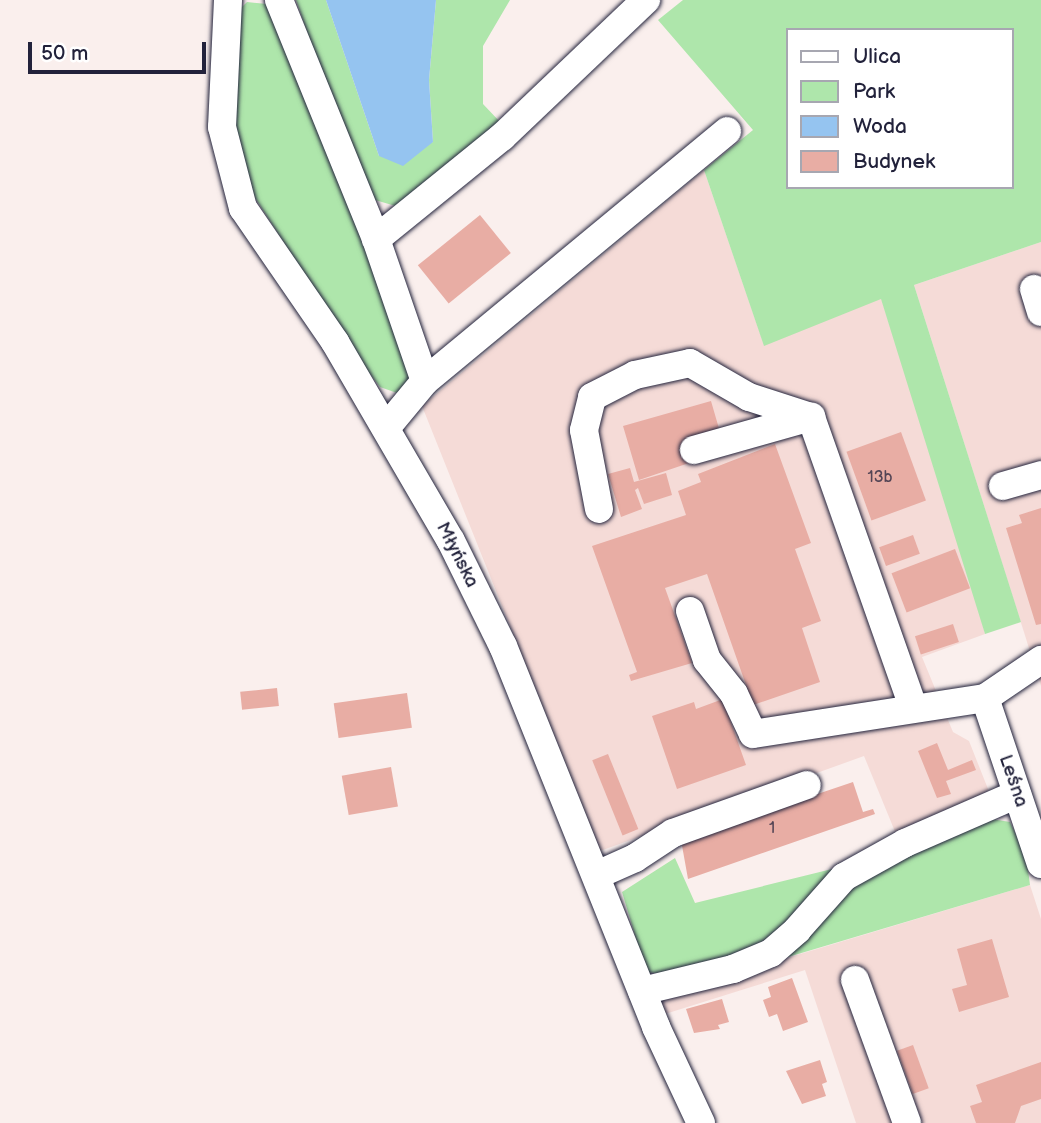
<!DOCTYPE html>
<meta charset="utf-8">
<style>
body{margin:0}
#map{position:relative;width:1041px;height:1123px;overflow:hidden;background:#faefed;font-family:"Balsamiq Sans",sans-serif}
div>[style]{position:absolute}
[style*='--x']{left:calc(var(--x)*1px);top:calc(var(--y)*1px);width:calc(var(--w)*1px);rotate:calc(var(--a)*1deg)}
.built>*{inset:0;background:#f5dbd7}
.green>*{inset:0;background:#aee6ab}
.water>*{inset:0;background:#95c4f0}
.building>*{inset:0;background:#e8ada4;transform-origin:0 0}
.roads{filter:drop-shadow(0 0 2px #22223b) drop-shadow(0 0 2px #22223b)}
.minor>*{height:28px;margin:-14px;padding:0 14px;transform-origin:14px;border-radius:14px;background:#fff}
span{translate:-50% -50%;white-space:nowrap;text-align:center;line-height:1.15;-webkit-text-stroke:5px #fff;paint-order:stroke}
.number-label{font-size:16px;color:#544555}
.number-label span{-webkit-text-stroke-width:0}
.street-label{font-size:19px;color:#22223b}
.legend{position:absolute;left:786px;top:28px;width:228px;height:161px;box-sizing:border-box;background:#fff;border:2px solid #a7a7b1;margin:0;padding:9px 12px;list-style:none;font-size:21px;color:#22223b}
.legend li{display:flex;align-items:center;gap:14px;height:35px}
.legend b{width:35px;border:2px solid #a7a7b1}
.scale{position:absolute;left:28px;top:42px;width:178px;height:32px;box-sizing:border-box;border:4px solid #22223b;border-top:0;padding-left:9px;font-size:21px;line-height:24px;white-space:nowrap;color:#22223b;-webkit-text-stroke:5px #fff;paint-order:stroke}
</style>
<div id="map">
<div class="built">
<i style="clip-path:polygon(704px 170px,764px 345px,881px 298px,974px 589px,985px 634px,922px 657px,953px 732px,969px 741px,990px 794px,896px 834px,864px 756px,600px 851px,422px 406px)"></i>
<i style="clip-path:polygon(1041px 242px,1041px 686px,914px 285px)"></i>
<i style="clip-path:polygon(1030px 885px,1041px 919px,1041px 1123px,856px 1123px,805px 970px,665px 1014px,657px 997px)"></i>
</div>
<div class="green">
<i style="clip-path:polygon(296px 0,326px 0,379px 156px,433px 142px,429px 80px,436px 0,510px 0,483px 46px,483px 104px,501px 123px,399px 207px,375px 200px,351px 160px)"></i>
<i style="clip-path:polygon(evenodd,683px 0,1041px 0,1041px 242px,914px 285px,1021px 622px,985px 634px,881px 299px,764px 346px,704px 170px,753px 130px,658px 20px,683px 0,787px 30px,1011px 30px,1011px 187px,787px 187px,787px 30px)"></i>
<i style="clip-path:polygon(247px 2px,267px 4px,355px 213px,410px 380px,397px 393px,380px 387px,363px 365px,250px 190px,231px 132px,237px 12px)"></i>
<i style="clip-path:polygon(985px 818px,1010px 822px,1026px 855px,1030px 885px,788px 957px,773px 933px,754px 948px,672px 975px,646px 972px,622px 892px,675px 858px,695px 903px,832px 869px)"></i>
</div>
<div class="water">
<i style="clip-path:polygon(326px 0,436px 0,429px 80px,433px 142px,403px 166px,379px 156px)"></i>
</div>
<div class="building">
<i style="left:480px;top:215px;width:49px;height:80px;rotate:51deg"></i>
<i style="clip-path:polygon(711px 401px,720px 432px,683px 443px,689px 463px,639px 480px,623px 426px)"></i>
<i style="left:901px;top:432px;width:73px;height:58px;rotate:70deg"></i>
<i style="clip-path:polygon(775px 444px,811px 543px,795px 549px,821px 621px,802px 628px,820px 682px,753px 705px,707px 574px,665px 588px,692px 663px,631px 681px,629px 675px,637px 672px,592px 546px,686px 515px,678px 491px,701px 482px,698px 474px)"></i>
<i style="clip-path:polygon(630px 468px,634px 482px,666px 473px,672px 495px,644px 504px,638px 488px,635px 490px,642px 509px,621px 517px,608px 474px)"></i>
<i style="clip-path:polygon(1041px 508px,1041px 624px,1036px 625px,1006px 528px,1022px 523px,1019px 515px)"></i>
<i style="left:913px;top:535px;width:20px;height:36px;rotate:70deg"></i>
<i style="left:955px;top:549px;width:42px;height:68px;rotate:69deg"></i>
<i style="left:953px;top:624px;width:19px;height:40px;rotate:72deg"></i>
<i style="left:277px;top:688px;width:18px;height:37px;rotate:84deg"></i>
<i style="left:407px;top:693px;width:35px;height:74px;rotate:82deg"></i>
<i style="clip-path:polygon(723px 699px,735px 714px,729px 717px,746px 765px,677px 789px,652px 716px,694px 702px,696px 709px)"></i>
<i style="clip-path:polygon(937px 743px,948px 770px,972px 760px,976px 770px,946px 781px,951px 794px,937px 798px,918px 751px)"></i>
<i style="left:608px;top:754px;width:81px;height:17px;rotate:68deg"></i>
<i style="left:391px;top:767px;width:40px;height:50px;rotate:80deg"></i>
<i style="clip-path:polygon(853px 782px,863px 812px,873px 809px,875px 814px,688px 879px,681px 840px)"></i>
<i style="clip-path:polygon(992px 939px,1009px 997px,959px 1012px,952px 989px,967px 985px,957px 949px)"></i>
<i style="clip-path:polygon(792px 978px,808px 1022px,783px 1031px,777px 1014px,769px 1017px,763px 1000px,771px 997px,768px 987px)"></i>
<i style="clip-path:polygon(722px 999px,729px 1022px,718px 1025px,720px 1029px,694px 1033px,686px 1009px)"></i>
<i style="left:913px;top:1045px;width:46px;height:17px;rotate:70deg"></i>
<i style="clip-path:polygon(820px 1060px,827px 1082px,822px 1084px,826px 1096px,802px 1104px,786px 1071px)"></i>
<i style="clip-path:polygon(1041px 1062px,1041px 1099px,1021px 1106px,1015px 1123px,976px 1123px,970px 1106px,982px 1102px,976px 1085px)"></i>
</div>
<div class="roads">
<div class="minor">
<i style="--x:228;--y:0;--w:127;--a:92.7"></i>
<i style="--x:222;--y:127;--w:84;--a:75.5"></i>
<i style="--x:243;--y:208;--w:163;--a:55.5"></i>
<i style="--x:335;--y:342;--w:230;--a:59.8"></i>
<i style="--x:451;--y:541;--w:117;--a:63.7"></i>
<i style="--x:503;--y:646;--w:411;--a:68.1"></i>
<i style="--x:656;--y:1027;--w:106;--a:64.9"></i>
<i style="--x:279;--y:0;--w:258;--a:67.9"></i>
<i style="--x:376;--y:239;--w:150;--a:71"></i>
<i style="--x:376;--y:239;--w:162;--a:-39"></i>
<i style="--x:502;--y:137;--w:199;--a:-43.6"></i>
<i style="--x:1034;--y:289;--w:24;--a:73"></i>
<i style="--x:386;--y:428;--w:61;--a:-50.3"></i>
<i style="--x:425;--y:381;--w:392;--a:-39.6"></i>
<i style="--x:694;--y:450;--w:122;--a:-15.8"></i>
<i style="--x:811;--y:417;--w:307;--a:70.6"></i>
<i style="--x:1003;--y:486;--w:40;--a:-16"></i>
<i style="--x:599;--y:509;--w:80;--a:-100.8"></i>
<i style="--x:584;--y:430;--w:34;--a:-76"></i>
<i style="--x:592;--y:397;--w:48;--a:-27.1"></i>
<i style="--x:635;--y:375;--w:56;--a:-12.3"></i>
<i style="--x:690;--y:363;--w:68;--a:30"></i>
<i style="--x:749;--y:397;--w:65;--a:17.9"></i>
<i style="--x:690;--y:611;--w:52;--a:70.9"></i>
<i style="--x:707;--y:660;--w:43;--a:51.5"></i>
<i style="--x:734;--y:694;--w:44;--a:64.6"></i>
<i style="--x:753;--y:734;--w:235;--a:-8.8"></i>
<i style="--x:985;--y:698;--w:68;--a:-34.2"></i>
<i style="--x:985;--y:698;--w:175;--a:71.4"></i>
<i style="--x:597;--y:875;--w:42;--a:-24.1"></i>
<i style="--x:635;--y:858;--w:45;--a:-33.3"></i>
<i style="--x:673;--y:833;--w:142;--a:-19.7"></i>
<i style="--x:855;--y:980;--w:152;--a:70"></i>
<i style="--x:642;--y:991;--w:94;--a:-13.6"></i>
<i style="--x:733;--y:969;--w:41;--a:-22.8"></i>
<i style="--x:771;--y:953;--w:35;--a:-41"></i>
<i style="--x:797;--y:930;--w:71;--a:-48.4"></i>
<i style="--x:844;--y:877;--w:70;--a:-29.1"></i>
<i style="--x:905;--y:843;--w:122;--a:-23.6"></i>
</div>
</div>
<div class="number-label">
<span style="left:880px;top:478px">13b</span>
<span style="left:772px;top:829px">1</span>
</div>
<div class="street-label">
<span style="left:457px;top:555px;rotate:63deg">Młyńska</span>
<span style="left:1013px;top:781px;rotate:71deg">Leśna</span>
</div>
<ul class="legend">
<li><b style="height:9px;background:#fff"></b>Ulica</li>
<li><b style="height:19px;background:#aee6ab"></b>Park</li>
<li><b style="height:19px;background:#95c4f0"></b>Woda</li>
<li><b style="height:19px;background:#e8ada4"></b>Budynek</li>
</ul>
<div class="scale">50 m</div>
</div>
